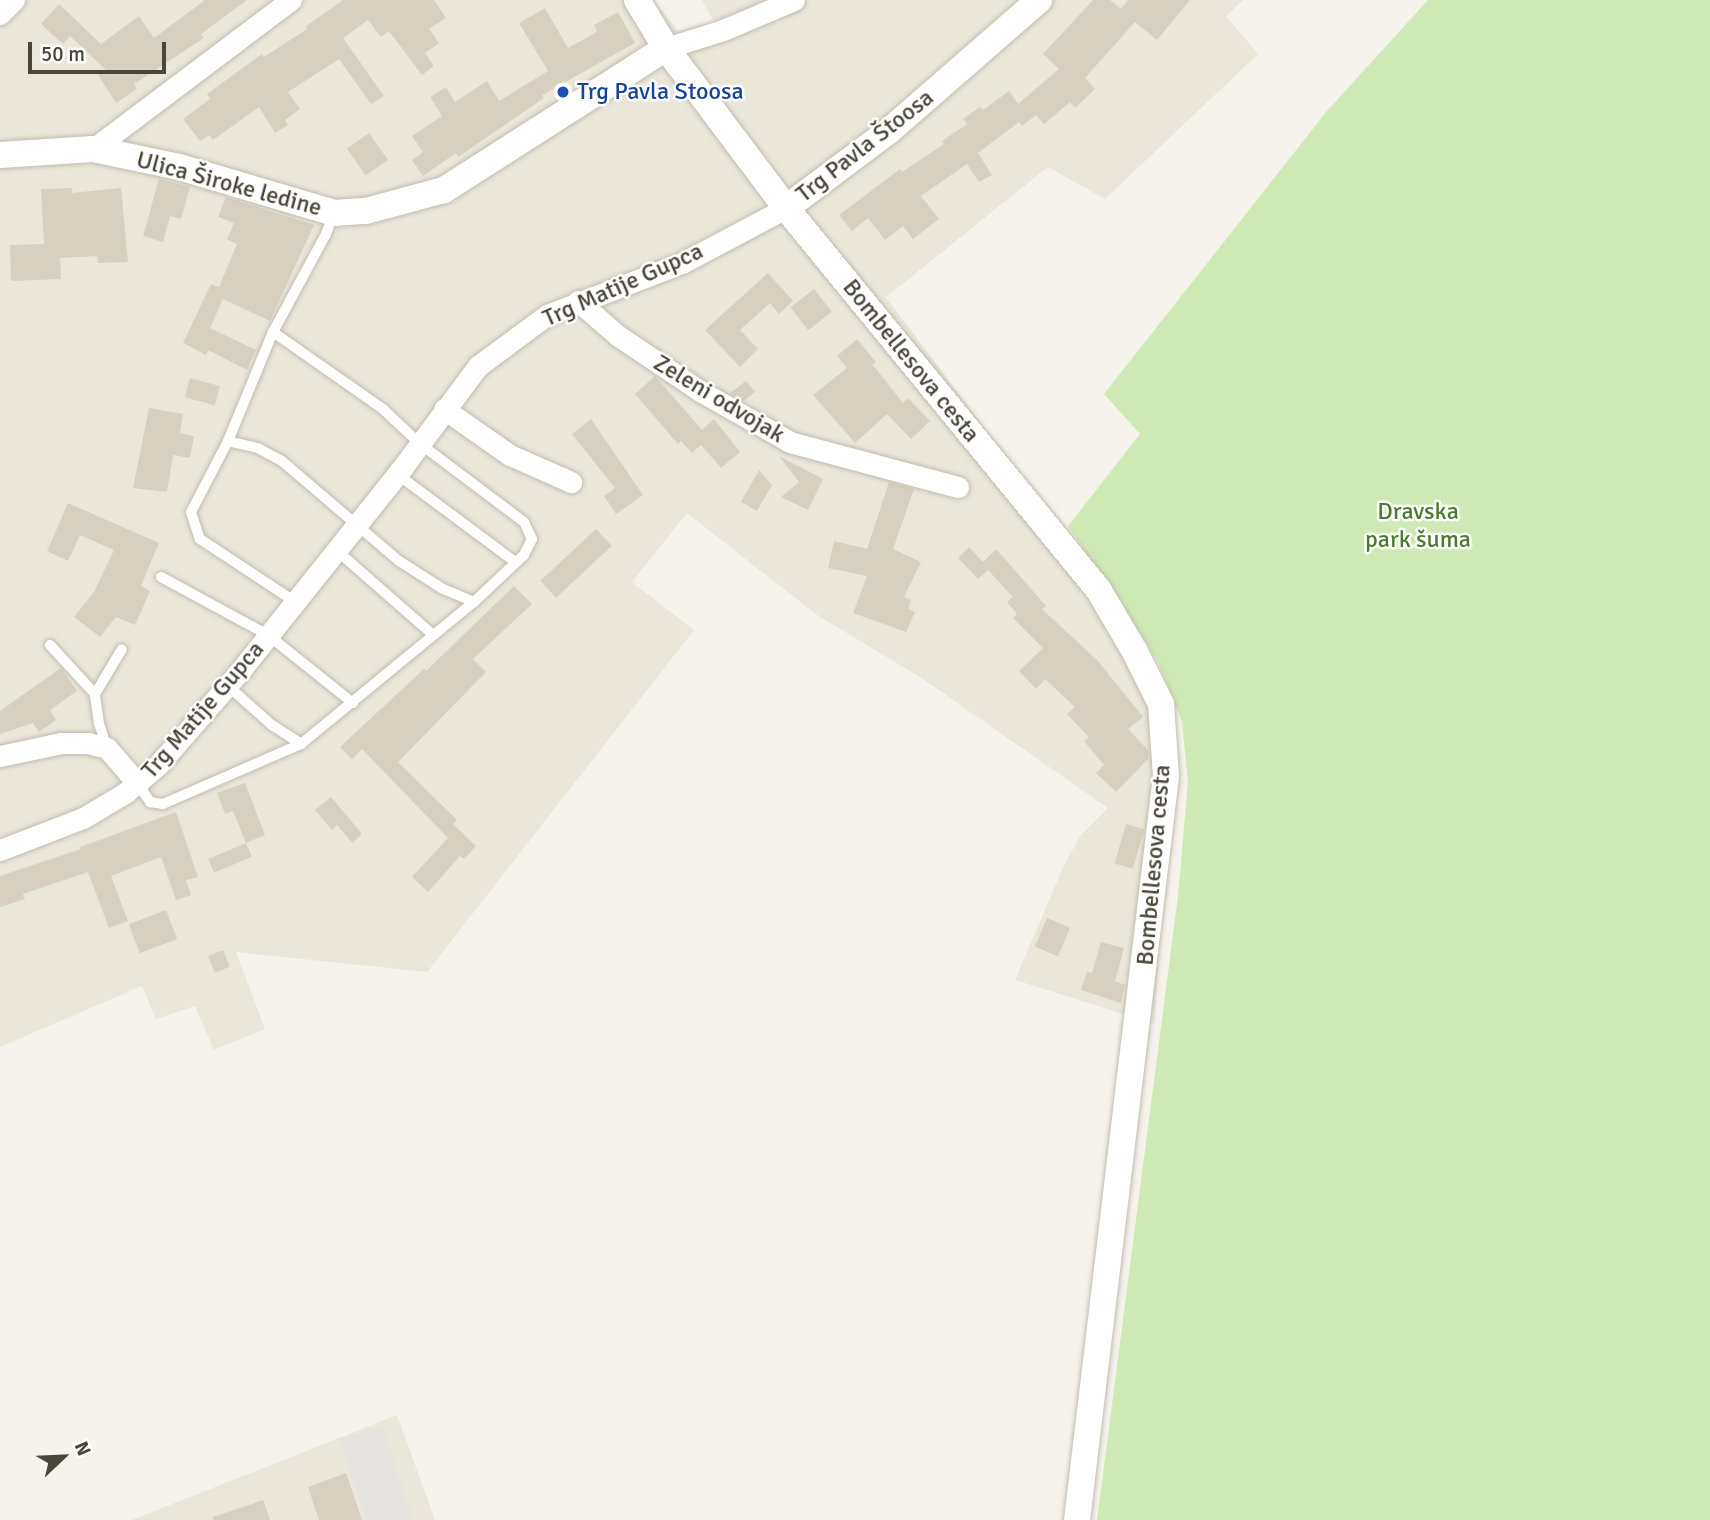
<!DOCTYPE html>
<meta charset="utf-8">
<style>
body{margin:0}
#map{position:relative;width:1710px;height:1520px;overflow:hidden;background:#f6f3ec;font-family:Signika,sans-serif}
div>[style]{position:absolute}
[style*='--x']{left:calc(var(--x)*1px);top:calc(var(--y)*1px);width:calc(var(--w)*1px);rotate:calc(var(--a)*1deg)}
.residential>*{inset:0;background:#eae6da}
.green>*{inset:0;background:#cfe9b5}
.parking>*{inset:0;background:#e5e3e0}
.building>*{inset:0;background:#d7d0c1;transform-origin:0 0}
.roads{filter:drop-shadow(0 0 2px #c1bcae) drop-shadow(0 0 2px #c1bcae)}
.service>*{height:10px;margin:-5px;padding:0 5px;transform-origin:5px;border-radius:5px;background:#fff}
.minor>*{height:21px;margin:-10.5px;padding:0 10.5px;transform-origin:10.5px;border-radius:10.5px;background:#fff}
.tertiary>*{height:26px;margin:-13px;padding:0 13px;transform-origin:13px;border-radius:13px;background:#fff}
.dots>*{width:19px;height:19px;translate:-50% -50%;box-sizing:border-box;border:4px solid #fff;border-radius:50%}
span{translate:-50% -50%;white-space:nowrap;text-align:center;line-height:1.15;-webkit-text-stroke:5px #fff;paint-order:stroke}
.transit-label{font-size:24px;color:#164399}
.left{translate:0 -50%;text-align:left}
.street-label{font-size:24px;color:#4a4539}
.park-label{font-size:24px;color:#457d2b}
.north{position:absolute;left:28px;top:1422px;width:70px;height:70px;-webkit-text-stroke:5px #fff;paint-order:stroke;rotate:67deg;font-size:19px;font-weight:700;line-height:28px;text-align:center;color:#4a4539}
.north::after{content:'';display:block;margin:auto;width:24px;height:32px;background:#4a4539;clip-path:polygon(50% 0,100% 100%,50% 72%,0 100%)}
.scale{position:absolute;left:28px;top:42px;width:138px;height:32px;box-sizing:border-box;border:4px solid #4a4539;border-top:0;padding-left:9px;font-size:21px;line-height:24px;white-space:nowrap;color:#4a4539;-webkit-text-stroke:5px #fff;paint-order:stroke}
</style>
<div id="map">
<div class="residential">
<i style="clip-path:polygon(0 0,653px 0,678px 31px,715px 22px,701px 0,1243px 0,1226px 16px,1258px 54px,1105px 199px,1048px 167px,886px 297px,1034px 494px,1172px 726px,1155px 1024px,1015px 980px,1065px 863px,1081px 835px,1108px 808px,920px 677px,817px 615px,687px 513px,632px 582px,694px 630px,427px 972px,236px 952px,265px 1029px,214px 1050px,195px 1006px,156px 1019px,142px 986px,0 1047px)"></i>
<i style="clip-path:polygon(397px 1415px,435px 1520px,132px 1520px)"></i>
</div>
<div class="green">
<i style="clip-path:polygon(1428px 0,1710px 0,1710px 1520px,1097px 1520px,1178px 896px,1188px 782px,1182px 722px,1157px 660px,1068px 526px,1140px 434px,1104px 394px,1327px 111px)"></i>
</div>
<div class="parking">
<i style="clip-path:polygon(382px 1425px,413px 1520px,367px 1520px,340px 1439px)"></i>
</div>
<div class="building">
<i style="clip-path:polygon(205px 0,247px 0,201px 34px,204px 38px,134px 84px,137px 89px,116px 103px,98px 75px,106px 70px,70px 36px,63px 44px,41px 24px,59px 4px,101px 44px,139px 16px,154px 38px)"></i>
<i style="clip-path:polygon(343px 0,434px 0,446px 18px,429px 29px,439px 43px,425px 53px,434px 66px,422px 75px,389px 31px,381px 37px,368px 20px,343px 38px,384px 96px,371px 104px,339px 59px,288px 92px,300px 109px,285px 120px,288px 125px,275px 133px,259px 107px,213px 140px,209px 135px,200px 141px,183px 119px,210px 99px,207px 94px,262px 54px,264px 57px,307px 29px,305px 27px)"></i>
<i style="clip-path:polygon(1093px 0,1110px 0,1121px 9px,1128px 0,1190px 0,1157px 40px,1135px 22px,1085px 78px,1095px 89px,1075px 108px,1070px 102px,1044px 124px,1036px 115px,1022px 126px,1019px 122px,978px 153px,992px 175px,979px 182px,967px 164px,921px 196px,939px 219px,913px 239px,903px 226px,885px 240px,868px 218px,852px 231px,839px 215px,900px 169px,902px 172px,944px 144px,942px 141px,967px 124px,963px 119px,980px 107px,983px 110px,1009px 91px,1018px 104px,1059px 69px,1043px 54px)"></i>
<i style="clip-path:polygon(545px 8px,568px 48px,597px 32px,594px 25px,618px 12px,635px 43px,542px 95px,544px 98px,480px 142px,458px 157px,456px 153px,423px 176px,412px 160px,423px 152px,412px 136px,442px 116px,430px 97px,446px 87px,455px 102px,487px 81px,499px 101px,548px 71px,519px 23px)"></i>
<i style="left:369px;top:133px;width:33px;height:27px;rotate:55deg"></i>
<i style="clip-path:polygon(159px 179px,190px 187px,181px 219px,170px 216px,163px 242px,143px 236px)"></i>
<i style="clip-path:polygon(72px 188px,72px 193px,121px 188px,128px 262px,98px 263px,97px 256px,60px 258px,61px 279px,11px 281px,10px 245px,44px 244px,41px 189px)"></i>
<i style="clip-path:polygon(226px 197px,314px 225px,270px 321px,223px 299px,210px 328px,256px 350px,247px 370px,208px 350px,206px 355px,183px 343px,211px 284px,219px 287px,237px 244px,227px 239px,234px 223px,218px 217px)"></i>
<i style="clip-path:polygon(768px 273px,793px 301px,779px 314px,770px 303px,740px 330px,758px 349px,740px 367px,705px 330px)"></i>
<i style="left:814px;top:289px;width:29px;height:30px;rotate:52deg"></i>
<i style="clip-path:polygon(857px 339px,876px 362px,873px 365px,903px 403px,908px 398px,930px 421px,911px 439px,887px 414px,855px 443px,813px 395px,847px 368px,837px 356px)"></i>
<i style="clip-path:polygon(655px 376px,702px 430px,714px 419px,740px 452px,721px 468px,701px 445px,692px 453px,681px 441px,678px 444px,635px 394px)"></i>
<i style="left:190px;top:378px;width:31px;height:20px;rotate:15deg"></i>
<i style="clip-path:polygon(746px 381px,755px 392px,744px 401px,730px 393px)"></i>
<i style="clip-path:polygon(149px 408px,183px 414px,180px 433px,194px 436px,190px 458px,173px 455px,167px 492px,133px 488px)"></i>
<i style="clip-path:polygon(591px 419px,643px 495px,616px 514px,604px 496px,615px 488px,572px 434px)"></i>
<i style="clip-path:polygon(779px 456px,823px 479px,808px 510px,781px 497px,799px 482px)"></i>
<i style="clip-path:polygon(759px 470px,772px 485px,757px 511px,741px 502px)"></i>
<i style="clip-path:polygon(889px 482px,914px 489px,893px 549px,921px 562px,904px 597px,911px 600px,908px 609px,915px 612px,906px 632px,853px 613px,867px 576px,828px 568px,834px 541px,867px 549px)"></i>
<i style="clip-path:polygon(68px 503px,159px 543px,141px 586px,150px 591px,135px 625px,116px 617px,100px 637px,74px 617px,94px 592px,114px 550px,80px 535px,68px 561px,47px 551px)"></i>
<i style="left:596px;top:529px;width:23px;height:76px;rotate:47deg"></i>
<i style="clip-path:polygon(969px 547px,983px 562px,996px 549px,1046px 606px,1042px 609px,1098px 661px,1143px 717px,1128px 729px,1148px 750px,1149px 758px,1116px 792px,1096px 773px,1104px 765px,1084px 741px,1089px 737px,1067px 714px,1075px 707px,1045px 679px,1036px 689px,1019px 671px,1043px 648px,1013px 618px,1017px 614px,1007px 602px,1013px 597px,988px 570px,978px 579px,958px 558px)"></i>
<i style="clip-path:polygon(514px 586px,532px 604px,473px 659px,486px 672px,398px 762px,457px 820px,453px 824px,476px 846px,464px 859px,460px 856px,428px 892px,412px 877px,448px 838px,362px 749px,352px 759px,340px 747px,424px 669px,426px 671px)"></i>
<i style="clip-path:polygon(61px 668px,77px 691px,50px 710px,56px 720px,39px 732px,33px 723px,0 734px,0 711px)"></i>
<i style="clip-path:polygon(245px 783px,265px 835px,246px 843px,233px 811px,225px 814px,217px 793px)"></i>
<i style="clip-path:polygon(331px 797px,362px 834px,352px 843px,337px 825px,332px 830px,315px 810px)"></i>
<i style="clip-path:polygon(176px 812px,198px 877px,186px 880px,191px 895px,176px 900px,161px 857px,111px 876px,128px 921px,109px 928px,88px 872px,23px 894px,25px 899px,0 907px,0 876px,81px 849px,80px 847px)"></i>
<i style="left:1126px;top:824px;width:19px;height:41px;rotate:16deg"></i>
<i style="left:246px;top:843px;width:15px;height:41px;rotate:67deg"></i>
<i style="left:166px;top:910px;width:31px;height:40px;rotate:69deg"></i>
<i style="left:1047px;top:918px;width:25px;height:31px;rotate:23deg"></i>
<i style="clip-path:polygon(1101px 942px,1124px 948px,1115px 981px,1125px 985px,1121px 1003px,1081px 990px,1087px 972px,1092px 973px)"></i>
<i style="left:223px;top:950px;width:18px;height:16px;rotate:68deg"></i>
<i style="clip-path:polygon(346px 1473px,362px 1520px,319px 1520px,308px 1487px)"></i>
<i style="clip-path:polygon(263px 1500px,270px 1520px,213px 1520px,213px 1517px)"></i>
</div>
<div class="roads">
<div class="service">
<i style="--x:273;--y:332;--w:134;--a:35"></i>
<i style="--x:383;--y:409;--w:50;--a:43.4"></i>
<i style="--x:419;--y:443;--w:131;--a:37"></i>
<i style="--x:524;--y:522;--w:19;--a:65"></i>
<i style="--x:532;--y:539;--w:18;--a:117"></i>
<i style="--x:524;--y:555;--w:69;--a:136.8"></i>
<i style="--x:474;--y:602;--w:34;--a:-157"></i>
<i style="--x:443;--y:589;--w:52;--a:-147.5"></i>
<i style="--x:399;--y:561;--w:154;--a:-139.5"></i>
<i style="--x:282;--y:461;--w:27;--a:-152"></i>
<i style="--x:258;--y:448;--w:31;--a:-167"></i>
<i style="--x:228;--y:441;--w:118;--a:-67.6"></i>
<i style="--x:273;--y:332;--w:111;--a:-61.6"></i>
<i style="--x:326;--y:234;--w:22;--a:-69"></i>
<i style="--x:228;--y:441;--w:80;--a:117.5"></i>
<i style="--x:191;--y:512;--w:28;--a:72"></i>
<i style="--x:200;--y:539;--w:113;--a:33.4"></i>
<i style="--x:397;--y:474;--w:147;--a:36.7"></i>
<i style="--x:335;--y:549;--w:129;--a:41.2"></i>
<i style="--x:161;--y:577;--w:122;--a:28.5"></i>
<i style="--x:268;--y:635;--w:109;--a:38.7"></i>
<i style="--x:50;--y:645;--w:67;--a:47.4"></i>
<i style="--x:228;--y:686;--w:59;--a:41.6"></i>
<i style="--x:272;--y:725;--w:35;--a:33"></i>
<i style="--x:107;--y:748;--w:25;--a:-108"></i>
<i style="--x:99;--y:724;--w:30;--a:-98"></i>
<i style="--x:95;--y:694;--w:52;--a:-59"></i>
<i style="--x:138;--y:784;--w:22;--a:56"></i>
<i style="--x:150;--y:802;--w:13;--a:9"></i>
<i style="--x:163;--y:804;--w:150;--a:-23.5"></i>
<i style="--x:301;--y:744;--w:224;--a:-39.4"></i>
</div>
<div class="minor">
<i style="--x:0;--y:14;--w:20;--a:-45"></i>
<i style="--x:666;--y:48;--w:60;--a:-17.5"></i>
<i style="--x:723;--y:30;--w:77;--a:-22.9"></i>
<i style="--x:93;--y:149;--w:248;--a:-37"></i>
<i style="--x:578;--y:301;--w:52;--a:41.1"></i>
<i style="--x:617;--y:335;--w:100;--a:34"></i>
<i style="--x:700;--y:391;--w:103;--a:29.5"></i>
<i style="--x:790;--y:442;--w:174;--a:15"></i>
<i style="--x:444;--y:409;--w:80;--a:34.9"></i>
<i style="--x:510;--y:455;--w:67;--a:23.9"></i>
<i style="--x:0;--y:756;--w:62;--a:-12"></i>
<i style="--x:61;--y:743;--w:27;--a:0"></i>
<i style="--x:88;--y:743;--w:20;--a:15"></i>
<i style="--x:107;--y:748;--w:48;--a:49.3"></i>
<i style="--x:0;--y:850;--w:89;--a:-21.1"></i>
<i style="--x:83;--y:818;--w:49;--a:-30.8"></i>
<i style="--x:125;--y:793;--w:43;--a:-40.3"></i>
<i style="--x:158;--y:765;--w:125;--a:-48.9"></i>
<i style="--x:240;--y:671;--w:260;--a:-51.4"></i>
<i style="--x:402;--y:468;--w:127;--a:-53.3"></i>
<i style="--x:478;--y:366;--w:86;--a:-36.5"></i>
<i style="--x:547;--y:315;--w:145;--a:-21.1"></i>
<i style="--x:682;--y:263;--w:118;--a:-27.9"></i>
</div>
<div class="tertiary">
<i style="--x:637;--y:0;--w:56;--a:58.9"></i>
<i style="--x:666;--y:48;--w:200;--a:53.1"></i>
<i style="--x:786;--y:208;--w:492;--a:50.7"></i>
<i style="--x:1098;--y:589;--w:71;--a:59.5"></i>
<i style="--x:1134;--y:650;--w:60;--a:63.4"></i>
<i style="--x:1161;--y:704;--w:72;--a:86"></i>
<i style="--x:1166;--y:776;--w:749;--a:96.82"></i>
<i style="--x:0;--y:155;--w:93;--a:-3.7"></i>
<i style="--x:93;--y:149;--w:88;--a:11.8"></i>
<i style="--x:179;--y:167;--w:162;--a:16.5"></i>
<i style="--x:334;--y:213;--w:32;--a:-4"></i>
<i style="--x:366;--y:211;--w:81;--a:-15.1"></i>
<i style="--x:444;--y:190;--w:264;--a:-32.6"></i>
<i style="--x:786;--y:208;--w:129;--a:-36.8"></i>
<i style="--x:889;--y:131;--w:199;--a:-41.1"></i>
</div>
</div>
<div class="dots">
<i style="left:563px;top:92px;background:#1a4fb4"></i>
</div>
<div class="transit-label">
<span class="left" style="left:577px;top:92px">Trg Pavla Stoosa</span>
</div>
<div class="street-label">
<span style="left:865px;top:146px;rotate:-38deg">Trg Pavla Štoosa</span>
<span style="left:229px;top:184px;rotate:15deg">Ulica Široke ledine</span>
<span style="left:623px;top:285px;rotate:-24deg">Trg Matije Gupca</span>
<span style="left:911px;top:361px;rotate:51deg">Bombellesova cesta</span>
<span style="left:719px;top:399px;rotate:31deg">Zeleni odvojak</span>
<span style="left:203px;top:710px;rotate:-49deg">Trg Matije Gupca</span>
<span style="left:1154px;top:865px;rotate:-85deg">Bombellesova cesta</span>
</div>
<div class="park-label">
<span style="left:1418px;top:526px">Dravska<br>park šuma</span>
</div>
<div class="north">N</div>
<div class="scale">50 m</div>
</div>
